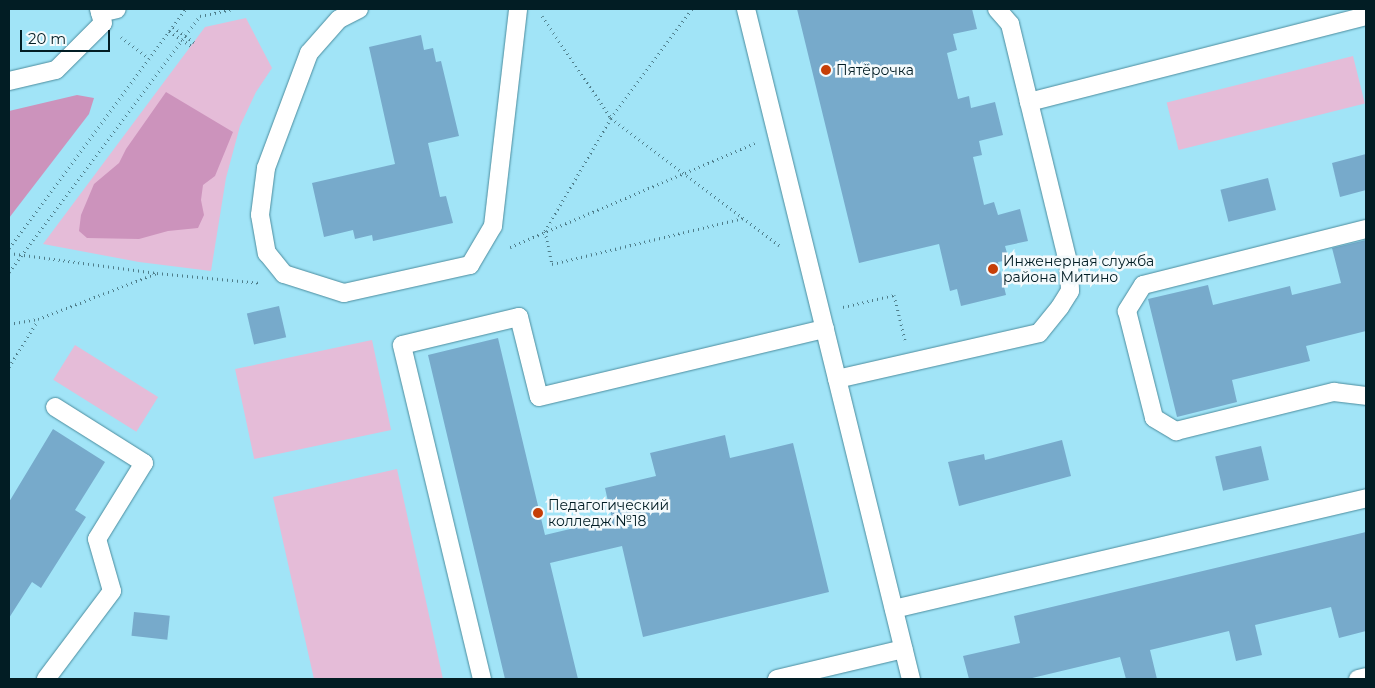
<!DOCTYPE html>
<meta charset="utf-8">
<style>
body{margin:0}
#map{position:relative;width:1375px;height:688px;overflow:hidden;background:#a1e4f7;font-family:Montserrat,sans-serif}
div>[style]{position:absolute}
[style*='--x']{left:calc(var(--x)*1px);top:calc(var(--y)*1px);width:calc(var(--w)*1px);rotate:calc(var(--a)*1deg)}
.green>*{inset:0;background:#e5bcd8;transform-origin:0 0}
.forest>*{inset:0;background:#cc93bc}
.building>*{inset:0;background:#77aacb;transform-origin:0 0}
.path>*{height:3px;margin-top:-1.5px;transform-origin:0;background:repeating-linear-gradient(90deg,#4f7e8b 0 1px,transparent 0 5px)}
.roads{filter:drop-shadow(0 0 1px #4b8c9e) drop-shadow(0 0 1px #4b8c9e)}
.lane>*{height:18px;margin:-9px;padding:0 9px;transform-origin:9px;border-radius:9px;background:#fff}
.dots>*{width:14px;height:14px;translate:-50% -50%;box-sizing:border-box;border:2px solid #f4fafc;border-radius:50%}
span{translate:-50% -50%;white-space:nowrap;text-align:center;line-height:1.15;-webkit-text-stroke:5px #f4fafc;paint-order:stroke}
.poi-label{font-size:14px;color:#021d24}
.left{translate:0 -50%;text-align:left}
.frame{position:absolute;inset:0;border:10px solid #021d24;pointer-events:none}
.scale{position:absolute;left:20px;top:30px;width:90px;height:22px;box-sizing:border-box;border:2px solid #021d24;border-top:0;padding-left:6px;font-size:15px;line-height:18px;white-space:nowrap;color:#021d24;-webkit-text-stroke:4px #f4fafc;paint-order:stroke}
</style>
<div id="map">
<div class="green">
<i style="clip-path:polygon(246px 18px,272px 68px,256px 92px,240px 126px,226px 178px,211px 271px,139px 262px,43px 244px,205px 27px)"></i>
<i style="left:1353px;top:56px;width:49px;height:192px;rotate:76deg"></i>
<i style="left:372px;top:340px;width:92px;height:140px;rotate:78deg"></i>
<i style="left:75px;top:345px;width:98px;height:41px;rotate:32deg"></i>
<i style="clip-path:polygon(397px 469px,443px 679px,314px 679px,273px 497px)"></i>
</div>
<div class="forest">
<i style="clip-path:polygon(166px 92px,233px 132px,215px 176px,203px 185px,201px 200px,204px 215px,198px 228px,168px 231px,139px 239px,87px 238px,79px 231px,81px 215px,94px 184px,119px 163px,126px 149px)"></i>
<i style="clip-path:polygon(77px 95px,94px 98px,89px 114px,9px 218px,9px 111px)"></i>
</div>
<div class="building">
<i style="clip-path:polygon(797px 9px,972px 9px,977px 29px,953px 34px,957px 50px,947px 53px,958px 99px,969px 96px,971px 108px,995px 102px,1003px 135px,979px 141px,982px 155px,973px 157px,984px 205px,994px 202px,998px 215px,1020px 209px,1028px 241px,1005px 246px,1009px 260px,998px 262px,1006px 295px,961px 306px,957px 289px,950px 291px,939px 244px,859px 263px)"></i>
<i style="clip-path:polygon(421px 35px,424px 50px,433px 48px,436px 62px,441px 61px,459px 136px,428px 143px,440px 197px,446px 196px,453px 223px,373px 241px,372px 235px,355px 239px,353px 230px,324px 237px,312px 183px,395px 164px,369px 47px)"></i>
<i style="clip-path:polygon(1366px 154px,1366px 190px,1340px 197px,1332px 163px)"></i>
<i style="left:1268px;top:178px;width:33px;height:49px;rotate:76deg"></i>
<i style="clip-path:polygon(1366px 240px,1366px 331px,1306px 346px,1310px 361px,1232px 380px,1237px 402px,1177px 417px,1148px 299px,1208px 285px,1213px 305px,1290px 286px,1292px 295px,1341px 283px,1332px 248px)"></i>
<i style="left:279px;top:306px;width:32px;height:33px;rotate:77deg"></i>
<i style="clip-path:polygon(498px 338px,545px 535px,612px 519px,605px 488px,656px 476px,650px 453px,725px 435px,730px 458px,793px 443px,829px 592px,643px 637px,622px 546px,550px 563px,578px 679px,505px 679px,428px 355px)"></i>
<i style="clip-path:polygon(53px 429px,105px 462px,75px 510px,86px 517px,41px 588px,32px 582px,9px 618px,9px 502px)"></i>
<i style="clip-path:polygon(1062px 440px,1071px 476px,959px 506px,948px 462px,984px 454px,985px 460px)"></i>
<i style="left:1261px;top:446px;width:35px;height:47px;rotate:77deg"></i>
<i style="clip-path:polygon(1366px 532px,1366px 631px,1339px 638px,1331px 607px,1255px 625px,1262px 655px,1236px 661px,1229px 631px,1150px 650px,1157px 679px,1126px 679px,1120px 657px,1028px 679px,969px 679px,963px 656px,1020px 643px,1014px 616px)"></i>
<i style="left:134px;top:612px;width:36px;height:24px;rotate:6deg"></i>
</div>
<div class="path">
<i style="--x:692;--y:9;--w:136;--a:126.6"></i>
<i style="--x:611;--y:118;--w:131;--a:120.3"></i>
<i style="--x:545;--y:231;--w:34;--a:78"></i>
<i style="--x:552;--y:264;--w:197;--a:-13.5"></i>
<i style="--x:542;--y:16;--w:123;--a:55.9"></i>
<i style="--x:611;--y:118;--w:211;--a:37.1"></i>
<i style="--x:173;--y:27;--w:26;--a:36"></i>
<i style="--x:169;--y:31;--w:27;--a:34"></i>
<i style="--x:121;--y:37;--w:35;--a:37"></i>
<i style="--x:510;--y:247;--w:266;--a:-23"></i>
<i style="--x:9;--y:248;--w:297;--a:-53.5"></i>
<i style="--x:9;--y:253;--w:149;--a:7.7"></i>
<i style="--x:157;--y:273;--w:103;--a:5.5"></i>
<i style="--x:9;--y:272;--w:319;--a:-53.3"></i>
<i style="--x:200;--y:16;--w:34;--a:-12"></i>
<i style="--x:843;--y:307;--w:52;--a:-13.2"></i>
<i style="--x:894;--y:295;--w:46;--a:76.3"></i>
<i style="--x:9;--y:324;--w:29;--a:-10"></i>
<i style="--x:38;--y:319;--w:128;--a:-21.1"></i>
<i style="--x:9;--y:367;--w:55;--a:-58.3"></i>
</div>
<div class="roads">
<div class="lane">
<i style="--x:359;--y:9;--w:22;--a:153"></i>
<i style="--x:339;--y:19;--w:45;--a:131.4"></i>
<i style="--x:309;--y:53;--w:123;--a:110.5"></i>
<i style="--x:266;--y:168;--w:47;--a:97.3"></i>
<i style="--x:260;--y:215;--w:39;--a:80"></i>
<i style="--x:267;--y:253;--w:27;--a:51"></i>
<i style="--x:284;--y:274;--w:63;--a:17.6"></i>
<i style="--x:344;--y:293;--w:129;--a:-12.5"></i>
<i style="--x:470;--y:265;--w:45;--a:-59.5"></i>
<i style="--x:493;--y:226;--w:218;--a:-83.4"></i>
<i style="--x:746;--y:9;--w:690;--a:76.17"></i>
<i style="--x:997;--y:9;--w:20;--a:49"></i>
<i style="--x:1010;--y:24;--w:80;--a:76.3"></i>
<i style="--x:100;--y:13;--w:17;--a:-13"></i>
<i style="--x:9;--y:81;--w:48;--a:-13.2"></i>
<i style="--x:56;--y:70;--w:66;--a:-45"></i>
<i style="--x:103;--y:23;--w:15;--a:-106"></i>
<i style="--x:1366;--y:229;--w:230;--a:165.9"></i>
<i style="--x:1143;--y:285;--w:31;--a:122"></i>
<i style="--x:1127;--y:311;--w:110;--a:75.8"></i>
<i style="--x:1154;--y:418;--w:26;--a:31"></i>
<i style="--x:1176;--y:431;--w:163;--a:-13.9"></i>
<i style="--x:1334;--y:392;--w:32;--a:7"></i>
<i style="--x:837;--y:379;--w:207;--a:-12.8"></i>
<i style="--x:1039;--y:333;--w:33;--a:-51"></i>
<i style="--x:1060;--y:307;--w:19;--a:-58"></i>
<i style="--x:1070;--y:291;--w:25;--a:-92"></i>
<i style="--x:1069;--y:266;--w:169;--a:-103.7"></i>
<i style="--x:1029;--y:102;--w:348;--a:-14.3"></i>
<i style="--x:894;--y:609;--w:485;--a:-13.2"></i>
<i style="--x:46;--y:679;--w:110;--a:-53.1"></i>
<i style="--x:112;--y:591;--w:54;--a:-106.1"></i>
<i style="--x:97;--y:539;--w:89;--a:-58.3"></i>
<i style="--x:144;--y:463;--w:105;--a:-147.8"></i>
<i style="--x:482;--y:679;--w:343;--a:-103.5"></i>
<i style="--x:402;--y:345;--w:120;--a:-13.5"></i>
<i style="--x:519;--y:317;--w:82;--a:76"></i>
<i style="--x:539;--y:397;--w:294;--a:-13.4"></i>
<i style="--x:777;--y:679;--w:130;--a:-13.3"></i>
<i style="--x:1358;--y:679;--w:8;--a:-14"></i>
</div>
</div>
<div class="dots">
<i style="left:826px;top:70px;background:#c63f08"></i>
<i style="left:993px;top:269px;background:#c63f08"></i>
<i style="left:538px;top:513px;background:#c63f08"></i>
</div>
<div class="poi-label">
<span class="left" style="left:836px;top:70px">Пятёрочка</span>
<span class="left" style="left:1003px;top:269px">Инженерная служба<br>района Митино</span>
<span class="left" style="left:548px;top:513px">Педагогический<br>колледж №18</span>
</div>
<div class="frame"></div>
<div class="scale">20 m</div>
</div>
